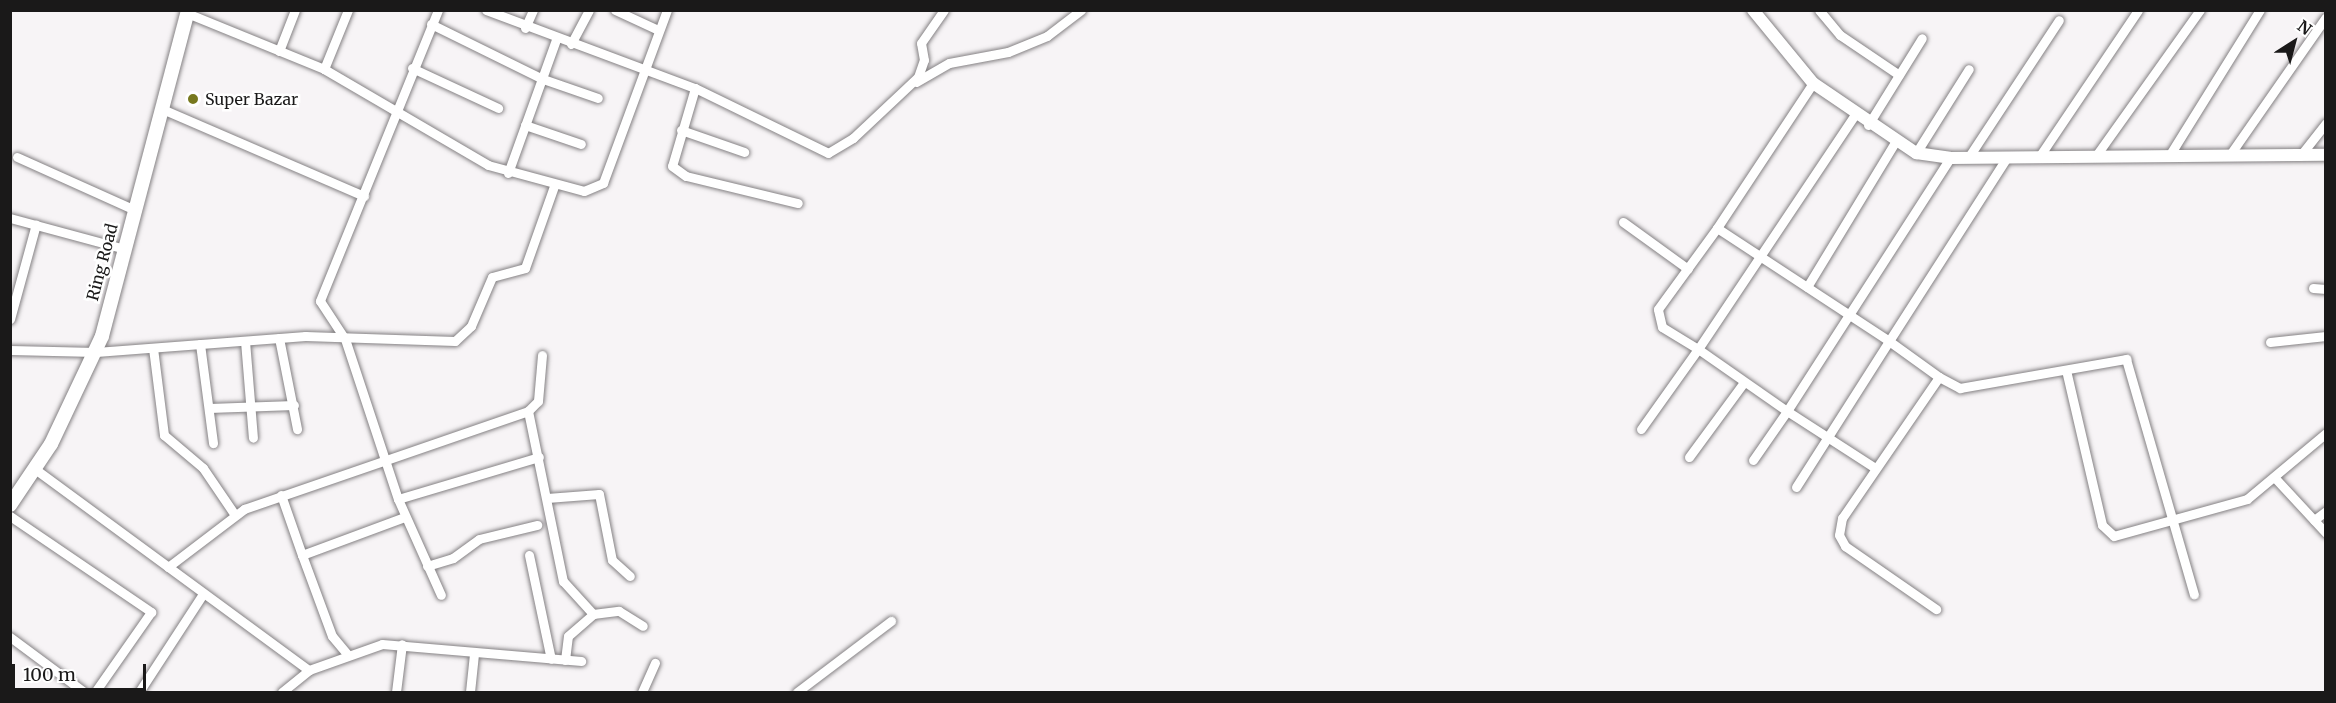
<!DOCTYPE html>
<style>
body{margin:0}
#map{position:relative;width:2336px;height:703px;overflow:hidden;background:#f7f4f6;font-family:Merriweather,serif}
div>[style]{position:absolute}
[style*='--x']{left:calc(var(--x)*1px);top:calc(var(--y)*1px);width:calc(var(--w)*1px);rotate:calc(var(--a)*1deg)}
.roads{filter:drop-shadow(0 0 2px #848183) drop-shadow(0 0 2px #848183)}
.minor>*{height:9px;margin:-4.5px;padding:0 4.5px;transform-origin:4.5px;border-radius:4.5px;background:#fff}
.tertiary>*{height:12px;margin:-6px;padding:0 6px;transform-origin:6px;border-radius:6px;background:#fff}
.secondary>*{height:14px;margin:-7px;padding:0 7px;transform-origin:7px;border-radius:7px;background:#fff}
.dots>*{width:16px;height:16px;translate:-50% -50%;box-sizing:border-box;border:3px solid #fff;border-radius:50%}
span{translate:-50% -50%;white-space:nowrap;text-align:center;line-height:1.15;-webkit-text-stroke:5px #fff;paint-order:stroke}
.poi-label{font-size:16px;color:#1a1919}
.left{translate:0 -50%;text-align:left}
.street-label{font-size:16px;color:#1a1919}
.frame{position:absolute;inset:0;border:12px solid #1a1919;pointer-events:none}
.north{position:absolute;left:2264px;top:12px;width:60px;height:60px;-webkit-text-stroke:4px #fff;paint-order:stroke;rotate:36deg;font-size:16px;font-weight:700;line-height:24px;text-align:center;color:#1a1919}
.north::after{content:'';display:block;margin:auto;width:21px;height:27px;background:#1a1919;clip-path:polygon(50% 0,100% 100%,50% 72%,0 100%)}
.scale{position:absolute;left:12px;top:664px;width:134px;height:27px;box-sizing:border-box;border:3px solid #1a1919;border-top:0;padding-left:8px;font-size:18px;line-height:21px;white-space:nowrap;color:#1a1919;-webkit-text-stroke:4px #fff;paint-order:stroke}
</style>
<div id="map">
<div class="roads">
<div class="minor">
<i style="--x:438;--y:10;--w:314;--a:112.1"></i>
<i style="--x:320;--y:301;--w:45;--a:56.7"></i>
<i style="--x:345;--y:339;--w:169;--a:71.7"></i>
<i style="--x:398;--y:499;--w:105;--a:65.9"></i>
<i style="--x:486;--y:10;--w:223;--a:20.5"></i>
<i style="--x:695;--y:88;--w:148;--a:26"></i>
<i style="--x:828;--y:153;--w:29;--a:-31"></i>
<i style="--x:853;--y:138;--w:89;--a:-43.2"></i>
<i style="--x:918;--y:77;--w:18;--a:-71"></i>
<i style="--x:924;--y:60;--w:17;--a:-100"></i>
<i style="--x:921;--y:43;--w:40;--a:-55.1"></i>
<i style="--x:615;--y:10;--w:47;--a:24.9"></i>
<i style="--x:1819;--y:10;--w:33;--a:50"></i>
<i style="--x:1840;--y:35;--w:71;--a:34.1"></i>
<i style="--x:187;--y:13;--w:148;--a:22.2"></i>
<i style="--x:324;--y:69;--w:190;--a:30.3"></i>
<i style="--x:488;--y:165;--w:99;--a:15.2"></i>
<i style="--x:584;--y:191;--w:21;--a:-23"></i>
<i style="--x:603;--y:183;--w:184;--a:-69.7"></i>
<i style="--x:431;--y:24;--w:125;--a:26.2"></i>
<i style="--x:543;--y:79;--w:58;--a:19.1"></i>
<i style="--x:525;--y:28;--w:20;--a:-66"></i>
<i style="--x:571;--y:44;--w:38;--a:-62"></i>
<i style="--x:279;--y:51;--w:44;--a:-68.7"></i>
<i style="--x:412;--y:68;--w:95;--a:24.9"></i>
<i style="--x:324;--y:69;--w:64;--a:-67.9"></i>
<i style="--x:916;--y:82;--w:38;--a:-30"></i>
<i style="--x:949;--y:63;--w:60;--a:-10.6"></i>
<i style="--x:1008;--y:52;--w:42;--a:-22.3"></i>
<i style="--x:1047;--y:36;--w:43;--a:-37.4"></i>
<i style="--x:1813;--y:83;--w:174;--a:123.5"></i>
<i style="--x:1717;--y:228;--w:206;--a:33.3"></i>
<i style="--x:1889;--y:341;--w:219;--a:-57.3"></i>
<i style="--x:695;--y:88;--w:81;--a:106.4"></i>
<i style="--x:672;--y:166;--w:17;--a:36"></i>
<i style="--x:686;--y:176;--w:115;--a:13.6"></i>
<i style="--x:162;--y:109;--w:220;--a:23.3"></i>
<i style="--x:1854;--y:116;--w:280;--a:123.8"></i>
<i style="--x:1698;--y:349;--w:108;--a:34.9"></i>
<i style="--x:1787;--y:411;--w:301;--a:-57.2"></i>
<i style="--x:525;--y:125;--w:59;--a:18.7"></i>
<i style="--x:1868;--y:125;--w:102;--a:-58.2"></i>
<i style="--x:681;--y:130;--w:67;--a:19.2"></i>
<i style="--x:1916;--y:153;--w:99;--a:-57.8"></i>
<i style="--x:2169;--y:156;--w:172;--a:-58.1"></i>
<i style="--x:2229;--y:156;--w:169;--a:-55.1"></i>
<i style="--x:2300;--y:156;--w:42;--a:-51.8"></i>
<i style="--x:17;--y:157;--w:129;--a:24.2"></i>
<i style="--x:2039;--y:157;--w:177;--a:-56"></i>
<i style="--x:2095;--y:157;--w:181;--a:-54.5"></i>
<i style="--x:1968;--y:158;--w:165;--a:-56.6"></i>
<i style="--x:508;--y:173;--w:141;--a:-70.2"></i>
<i style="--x:10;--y:218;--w:119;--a:15.1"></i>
<i style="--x:1623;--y:222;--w:80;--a:35.9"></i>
<i style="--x:1807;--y:287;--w:170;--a:-58.7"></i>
<i style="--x:2313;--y:288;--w:13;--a:4"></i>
<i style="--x:10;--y:319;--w:98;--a:-74.7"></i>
<i style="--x:279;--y:338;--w:93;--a:78.8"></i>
<i style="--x:245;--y:341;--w:97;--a:85.3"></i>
<i style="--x:2270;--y:342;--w:56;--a:-6.1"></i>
<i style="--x:200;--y:344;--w:100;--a:82.5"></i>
<i style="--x:153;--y:348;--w:88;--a:82.8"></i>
<i style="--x:164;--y:435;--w:51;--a:40.2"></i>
<i style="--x:203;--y:468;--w:57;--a:55.8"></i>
<i style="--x:10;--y:350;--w:86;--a:1.3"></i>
<i style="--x:96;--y:352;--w:210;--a:-4.4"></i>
<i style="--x:305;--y:336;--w:150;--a:1.9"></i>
<i style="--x:455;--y:341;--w:22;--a:-43"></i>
<i style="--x:471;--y:326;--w:53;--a:-66.8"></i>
<i style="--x:492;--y:277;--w:34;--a:-15"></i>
<i style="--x:525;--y:268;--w:87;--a:-70.5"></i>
<i style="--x:2066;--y:370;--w:159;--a:76.9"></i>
<i style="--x:2102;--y:525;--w:16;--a:43"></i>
<i style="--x:2114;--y:536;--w:138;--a:-15.5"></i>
<i style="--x:2247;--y:499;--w:103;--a:-39.9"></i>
<i style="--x:1939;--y:377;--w:24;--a:28"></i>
<i style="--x:1960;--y:388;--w:169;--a:-9.9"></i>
<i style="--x:2126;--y:359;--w:245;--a:73.9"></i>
<i style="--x:209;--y:408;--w:85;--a:-2"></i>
<i style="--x:528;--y:411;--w:174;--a:78.4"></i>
<i style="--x:563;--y:581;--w:45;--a:47.7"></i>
<i style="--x:1641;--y:429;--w:98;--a:-54.5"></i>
<i style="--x:1698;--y:349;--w:42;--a:-148.6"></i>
<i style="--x:1662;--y:327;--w:18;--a:-103"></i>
<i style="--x:1658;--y:309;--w:100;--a:-53.9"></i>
<i style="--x:1689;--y:457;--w:93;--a:-53.7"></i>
<i style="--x:1753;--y:460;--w:60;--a:-55.2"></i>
<i style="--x:1787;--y:411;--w:105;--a:32.9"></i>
<i style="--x:35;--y:469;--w:340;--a:36.3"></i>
<i style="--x:2275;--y:478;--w:75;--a:47.2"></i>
<i style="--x:1796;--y:487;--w:173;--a:-57.5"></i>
<i style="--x:1889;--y:341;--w:62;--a:35.8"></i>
<i style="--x:1939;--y:377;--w:171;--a:124.5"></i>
<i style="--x:1842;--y:518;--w:17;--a:100"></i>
<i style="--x:1839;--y:535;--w:13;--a:61"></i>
<i style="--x:1845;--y:546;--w:111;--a:34.7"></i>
<i style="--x:281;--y:495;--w:64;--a:70.7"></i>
<i style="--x:302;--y:555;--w:110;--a:-20.3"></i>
<i style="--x:547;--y:498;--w:52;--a:-4.4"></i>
<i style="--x:599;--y:494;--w:67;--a:78.9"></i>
<i style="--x:612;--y:560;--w:24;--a:42"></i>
<i style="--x:398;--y:499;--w:147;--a:-16.6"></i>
<i style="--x:10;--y:516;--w:171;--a:34.2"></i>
<i style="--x:151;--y:612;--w:98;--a:125"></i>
<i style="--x:2314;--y:520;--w:15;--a:-37"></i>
<i style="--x:302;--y:555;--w:86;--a:69.7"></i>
<i style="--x:332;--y:636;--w:25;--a:50"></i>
<i style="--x:529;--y:555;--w:106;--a:78.1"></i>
<i style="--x:427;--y:566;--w:27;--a:-17"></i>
<i style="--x:453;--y:558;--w:32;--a:-36"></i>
<i style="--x:479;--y:539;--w:60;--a:-13.6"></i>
<i style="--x:168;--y:567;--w:96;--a:-37.3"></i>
<i style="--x:244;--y:509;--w:300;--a:-19"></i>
<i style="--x:528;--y:411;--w:14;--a:-45"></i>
<i style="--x:538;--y:401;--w:46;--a:-85"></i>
<i style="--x:10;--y:637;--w:92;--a:36.6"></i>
<i style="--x:565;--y:660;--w:24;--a:-83"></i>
<i style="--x:568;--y:636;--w:33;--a:-41"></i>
<i style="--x:593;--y:614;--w:26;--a:-7"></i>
<i style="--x:619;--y:611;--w:28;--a:32"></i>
<i style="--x:139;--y:692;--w:117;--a:-56.9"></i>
<i style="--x:282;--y:692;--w:35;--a:-39"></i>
<i style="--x:309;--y:670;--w:77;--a:-19.6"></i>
<i style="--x:382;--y:644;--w:200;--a:4.9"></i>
<i style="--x:396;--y:692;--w:48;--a:-82.9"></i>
<i style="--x:470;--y:692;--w:38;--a:-84"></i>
<i style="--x:642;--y:692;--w:32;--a:-66"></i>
<i style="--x:797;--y:692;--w:118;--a:-37.1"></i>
</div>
<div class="tertiary">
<i style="--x:1753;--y:10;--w:94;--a:50.6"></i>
<i style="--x:1813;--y:83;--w:125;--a:34.2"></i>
<i style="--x:1916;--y:153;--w:34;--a:8"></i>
<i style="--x:1950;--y:158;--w:376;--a:-0.5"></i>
</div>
<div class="secondary">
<i style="--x:10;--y:505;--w:73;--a:-56.1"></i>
<i style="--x:51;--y:444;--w:119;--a:-64.7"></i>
<i style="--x:102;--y:336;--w:337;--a:-75.2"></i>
</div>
</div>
<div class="dots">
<i style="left:193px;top:99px;background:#77781e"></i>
</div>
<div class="poi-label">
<span class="left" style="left:205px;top:99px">Super Bazar</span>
</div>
<div class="street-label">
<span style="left:102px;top:262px;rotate:-75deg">Ring Road</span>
</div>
<div class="frame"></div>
<div class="north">N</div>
<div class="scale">100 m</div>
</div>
